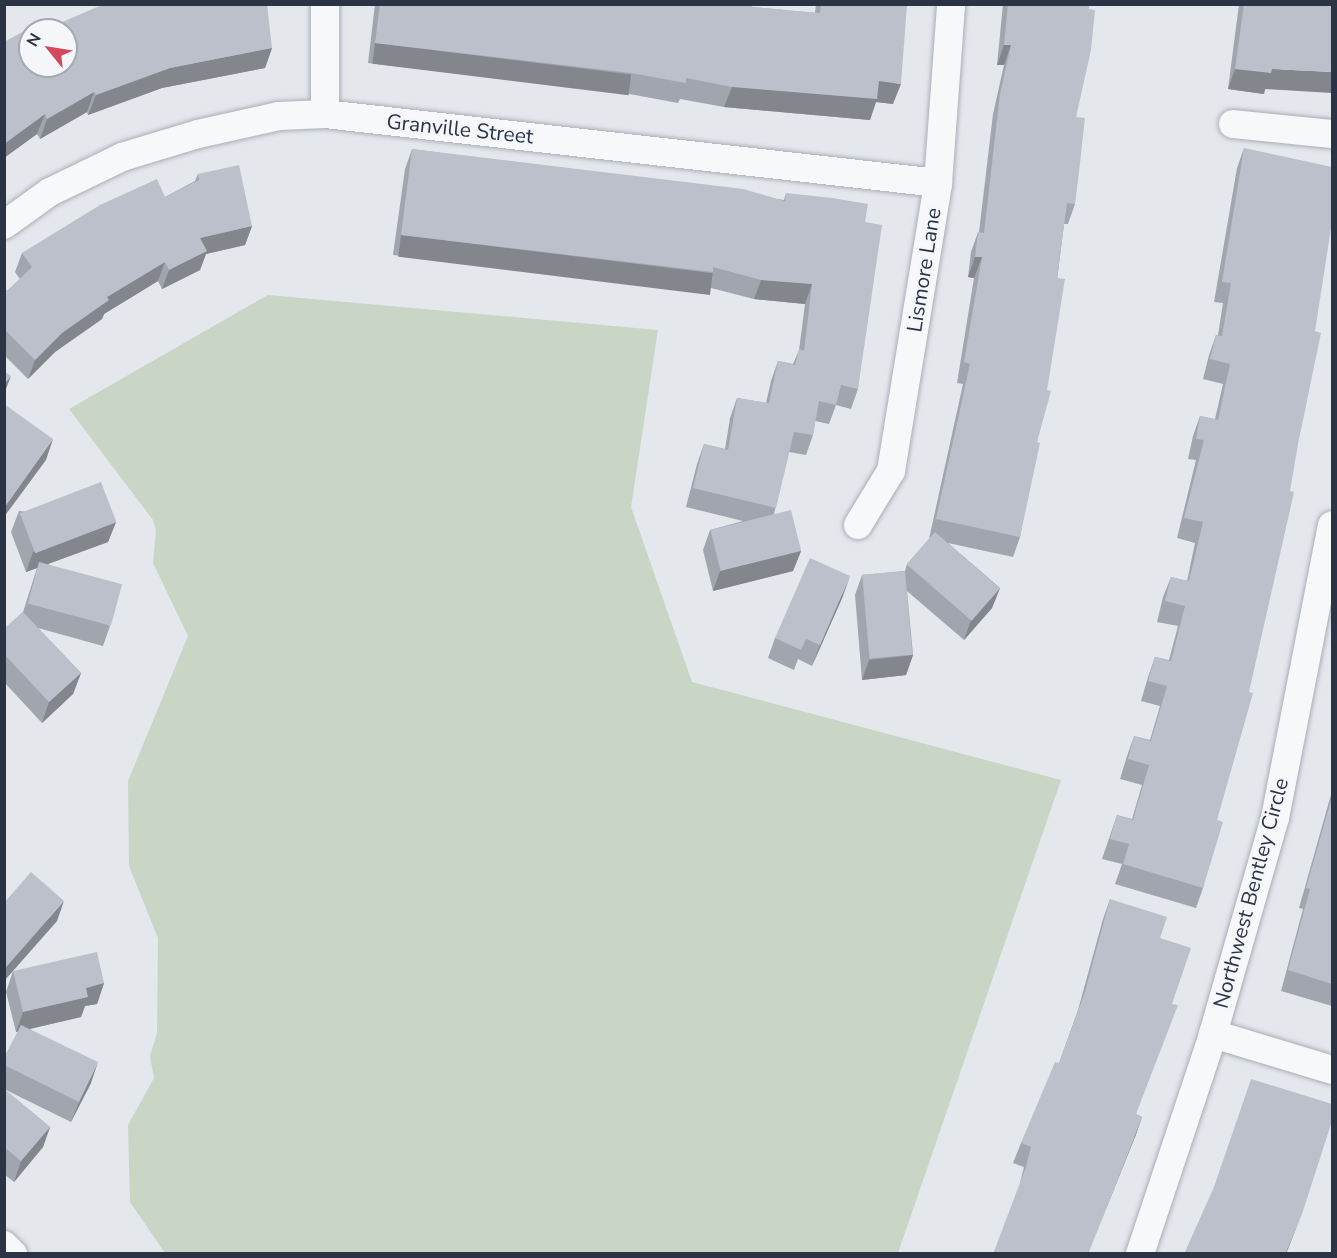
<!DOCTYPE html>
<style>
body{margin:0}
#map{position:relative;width:1337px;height:1258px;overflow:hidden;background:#e4e7ec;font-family:"Nunito Sans",sans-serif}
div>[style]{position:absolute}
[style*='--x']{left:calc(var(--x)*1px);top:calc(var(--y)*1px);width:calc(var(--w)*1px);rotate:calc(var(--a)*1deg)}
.green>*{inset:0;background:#c9d6c5}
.roads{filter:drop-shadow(0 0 2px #a9aeb7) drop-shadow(0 0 2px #a9aeb7)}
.street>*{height:28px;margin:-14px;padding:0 14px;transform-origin:14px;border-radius:14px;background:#f7f8fa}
.wall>*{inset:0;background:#a1a5ae}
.shaded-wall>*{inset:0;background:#83868d;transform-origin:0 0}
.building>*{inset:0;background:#bbc0ca;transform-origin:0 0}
span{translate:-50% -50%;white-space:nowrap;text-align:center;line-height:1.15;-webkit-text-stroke:4.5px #f4f6f9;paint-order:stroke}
.street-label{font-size:21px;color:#2b3445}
.frame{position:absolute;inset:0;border:6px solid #2b3445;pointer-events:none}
.north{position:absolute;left:18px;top:18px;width:60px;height:60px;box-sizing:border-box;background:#f4f6f9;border:2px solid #a4a8b1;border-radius:50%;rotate:300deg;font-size:16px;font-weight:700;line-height:24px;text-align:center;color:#2b3445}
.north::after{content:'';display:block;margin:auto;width:21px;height:27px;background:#d1495b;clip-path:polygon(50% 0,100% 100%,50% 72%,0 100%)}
</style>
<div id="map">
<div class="green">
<i style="clip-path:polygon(268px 295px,658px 330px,631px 507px,692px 682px,1061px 780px,898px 1253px,165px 1253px,130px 1202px,128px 1125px,154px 1078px,150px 1056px,157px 1033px,158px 938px,129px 866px,128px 781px,188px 636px,153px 563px,156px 530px,153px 520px,69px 409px)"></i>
</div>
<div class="roads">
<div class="street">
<i style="--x:325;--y:4;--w:110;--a:90"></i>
<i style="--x:1233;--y:124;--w:100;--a:5.8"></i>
<i style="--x:4;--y:225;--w:57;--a:-35.7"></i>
<i style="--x:50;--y:192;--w:80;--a:-25.9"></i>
<i style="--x:122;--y:157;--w:79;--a:-16.8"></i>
<i style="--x:198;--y:134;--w:83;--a:-12.5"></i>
<i style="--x:279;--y:116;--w:46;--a:-2.5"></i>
<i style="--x:325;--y:114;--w:617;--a:6.42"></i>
<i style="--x:858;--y:525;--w:63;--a:-58.6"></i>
<i style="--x:891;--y:471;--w:292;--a:-80.7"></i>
<i style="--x:938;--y:183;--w:179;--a:-85.8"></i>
<i style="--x:1213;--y:1034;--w:124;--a:16.8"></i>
<i style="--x:4;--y:1245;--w:13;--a:45"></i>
<i style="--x:1140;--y:1254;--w:232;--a:-71.6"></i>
<i style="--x:1213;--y:1034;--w:225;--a:-74"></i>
<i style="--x:1275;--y:818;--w:298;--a:-79"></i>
</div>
</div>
<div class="wall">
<i style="clip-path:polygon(375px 4px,753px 4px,752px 7px,815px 13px,816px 4px,907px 4px,893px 104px,876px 102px,870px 120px,724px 107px,680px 99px,678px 103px,624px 93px,368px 63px)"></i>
<i style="clip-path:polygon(1003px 4px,1089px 4px,1076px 117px,1075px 204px,1068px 224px,1064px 224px,1037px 442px,1020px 537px,1013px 557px,948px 543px,1000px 588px,992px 608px,964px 640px,907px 591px,913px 655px,906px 675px,862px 680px,855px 595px,862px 575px,905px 571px,907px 564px,929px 539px,963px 384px,957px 383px,974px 278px,968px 277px,971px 252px,978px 232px,979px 232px,993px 114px,1004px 65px,997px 65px)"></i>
<i style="clip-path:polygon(1239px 4px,1332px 4px,1265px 89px,1264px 94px,1228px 89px)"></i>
<i style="clip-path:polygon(4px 42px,30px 66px,272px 48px,265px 68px,162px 88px,88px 115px,87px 112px,40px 139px,37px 134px,4px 158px)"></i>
<i style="clip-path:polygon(1244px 148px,1217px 820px,1203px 888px,1196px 908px,1115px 884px,1122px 864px,1102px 859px,1117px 815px,1132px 819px,1142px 785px,1120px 779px,1127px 756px,1134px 736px,1150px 740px,1160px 706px,1141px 701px,1148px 677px,1155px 657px,1169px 660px,1178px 626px,1157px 622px,1163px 597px,1171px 577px,1187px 581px,1195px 543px,1177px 538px,1196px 460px,1188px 459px,1193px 436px,1200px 416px,1215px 419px,1223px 384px,1203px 379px,1209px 355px,1216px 335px,1218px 335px,1223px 303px,1214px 302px,1237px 168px)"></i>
<i style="clip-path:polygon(412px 149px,784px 200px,786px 193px,865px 222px,858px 389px,851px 409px,836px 405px,829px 424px,815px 421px,813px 435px,806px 455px,789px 452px,774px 514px,801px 551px,793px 571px,713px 591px,703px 550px,710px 530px,743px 521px,686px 507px,697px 464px,704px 444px,725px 449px,730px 418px,737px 398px,766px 403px,771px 381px,778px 361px,793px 364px,799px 350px,805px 304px,754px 299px,707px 287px,706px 292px,393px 255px,405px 169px)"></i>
<i style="clip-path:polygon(198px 174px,252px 226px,245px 245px,206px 254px,200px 270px,162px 289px,158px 281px,104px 314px,102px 319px,55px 352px,28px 379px,4px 355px,4px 288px,7px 291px,20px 279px,15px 272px,22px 253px,165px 197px,195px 181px)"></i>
<i style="clip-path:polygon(19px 511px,116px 522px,108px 542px,48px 564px,110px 626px,103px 646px,38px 628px,81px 673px,73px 694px,42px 723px,4px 682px,4px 629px,23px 612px,37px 568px,26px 572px,11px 532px)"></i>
<i style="clip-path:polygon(843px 596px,812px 666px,798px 659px,794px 670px,768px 658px,775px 638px)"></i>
<i style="clip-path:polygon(1332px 791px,1332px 1006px,1281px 991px,1303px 909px,1299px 908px)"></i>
<i style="clip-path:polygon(1110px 899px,1160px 938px,1136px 1114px,1142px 1117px,1135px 1137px,1020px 1183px,1024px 1167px,1013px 1163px,1021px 1143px,1059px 1063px,1078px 1010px,1103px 919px)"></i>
<i style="clip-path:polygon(4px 903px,57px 921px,4px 981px)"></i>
<i style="clip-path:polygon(13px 971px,104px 983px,97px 1004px,85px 1006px,81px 1017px,30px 1029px,91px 1083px,71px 1122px,4px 1089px,4px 1058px,18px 1032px,16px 1032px,6px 992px)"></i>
<i style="clip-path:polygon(4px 1089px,50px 1127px,43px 1147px,14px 1182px,4px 1174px)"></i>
</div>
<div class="shaded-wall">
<i style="left:375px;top:43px;width:258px;height:21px;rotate:7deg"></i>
<i style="clip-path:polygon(1004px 45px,1011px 45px,1004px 65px,997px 65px)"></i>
<i style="clip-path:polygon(272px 48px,265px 68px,162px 88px,88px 115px,96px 95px,170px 68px)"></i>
<i style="clip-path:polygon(1235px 69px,1272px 69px,1332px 72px,1332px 93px,1265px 89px,1264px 94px,1228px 89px)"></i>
<i style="clip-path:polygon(879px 81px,901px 84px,893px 104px,876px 102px,870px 120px,724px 107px,732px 87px)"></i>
<i style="clip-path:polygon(94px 92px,87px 112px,40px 139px,47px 119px)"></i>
<i style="clip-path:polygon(45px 114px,37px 134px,4px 158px,4px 144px)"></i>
<i style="clip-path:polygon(252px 226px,245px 245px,206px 254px,200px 270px,162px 289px,169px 270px,200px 238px)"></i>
<i style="left:401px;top:235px;width:314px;height:22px;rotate:7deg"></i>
<i style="clip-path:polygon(975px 257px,982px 257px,974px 278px,968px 277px)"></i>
<i style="clip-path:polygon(165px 262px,158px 281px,104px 314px,102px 319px,55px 352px,28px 379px,35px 360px,62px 333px,107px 297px)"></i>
<i style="clip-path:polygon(761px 280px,812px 284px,805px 304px,754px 299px)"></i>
<i style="clip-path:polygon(11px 376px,4px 394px,4px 384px)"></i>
<i style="clip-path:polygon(53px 439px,46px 460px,4px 517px,4px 509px,6px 505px)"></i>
<i style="clip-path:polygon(116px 522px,108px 542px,26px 572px,33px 552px)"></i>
<i style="clip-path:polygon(801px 551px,793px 571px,713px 591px,720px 571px)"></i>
<i style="clip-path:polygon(850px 576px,843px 596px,812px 666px,820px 645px)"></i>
<i style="clip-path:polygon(1000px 588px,992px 608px,964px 640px,971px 620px)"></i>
<i style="clip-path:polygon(913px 655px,906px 675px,862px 680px,869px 660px)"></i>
<i style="clip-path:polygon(81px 673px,73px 694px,42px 723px,49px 702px)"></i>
<i style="clip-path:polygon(64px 901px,57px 921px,4px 981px,4px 974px,7px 966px)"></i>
<i style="clip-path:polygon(104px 983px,97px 1004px,85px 1006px,81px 1017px,16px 1032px,23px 1012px,86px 988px)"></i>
<i style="clip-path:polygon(98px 1062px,91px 1083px,71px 1122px,79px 1102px)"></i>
<i style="clip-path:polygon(1142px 1117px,1135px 1137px,1088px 1254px)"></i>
<i style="clip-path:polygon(50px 1127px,43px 1147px,14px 1182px,21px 1161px)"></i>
<i style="clip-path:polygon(1303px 1211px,1286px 1254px,1285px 1254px)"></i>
</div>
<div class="building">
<i style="clip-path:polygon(104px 4px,267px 4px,272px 48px,170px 68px,96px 95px,94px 92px,47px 119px,45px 114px,4px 144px,4px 42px,28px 29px,30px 31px,30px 66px,66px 66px,66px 30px,44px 30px)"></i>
<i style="clip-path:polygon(380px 4px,753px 4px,752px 7px,820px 13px,821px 4px,907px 4px,901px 84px,879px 81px,877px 99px,732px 87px,686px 78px,686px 83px,631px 73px,375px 43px)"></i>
<i style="clip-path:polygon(1008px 4px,1089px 4px,1088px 9px,1095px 10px,1091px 50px,1076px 117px,1085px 118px,1079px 172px,1075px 204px,1067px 203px,1057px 278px,1065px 279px,1047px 390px,1051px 391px,1037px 442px,1040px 443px,1020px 537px,936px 519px,970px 364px,964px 362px,982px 257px,975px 257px,978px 232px,984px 233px,1000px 94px,1011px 45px,1004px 45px)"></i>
<i style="clip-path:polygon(1244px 4px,1332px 4px,1332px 72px,1272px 69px,1271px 73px,1235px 69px)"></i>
<i style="clip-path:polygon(1244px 148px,1332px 167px,1332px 222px,1315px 331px,1321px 333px,1298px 444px,1290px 491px,1294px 492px,1249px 692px,1253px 693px,1217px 820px,1223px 822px,1203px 888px,1123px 864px,1129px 844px,1110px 839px,1117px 815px,1133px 820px,1149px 765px,1128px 759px,1134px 736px,1151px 741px,1167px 686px,1148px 681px,1155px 657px,1171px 661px,1185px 606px,1165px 601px,1171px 577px,1189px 581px,1203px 522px,1184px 518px,1204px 440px,1196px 439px,1200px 416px,1218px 420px,1230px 364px,1210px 359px,1216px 335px,1222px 336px,1231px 283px,1222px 282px)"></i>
<i style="clip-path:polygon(412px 149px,743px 189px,785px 201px,786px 193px,832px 198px,868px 204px,865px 222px,882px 225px,858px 389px,841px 385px,836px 405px,819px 401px,813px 435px,794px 432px,776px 508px,693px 488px,704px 444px,728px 450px,737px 398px,769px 403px,778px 361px,795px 365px,799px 349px,804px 351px,812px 284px,761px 280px,713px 267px,713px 272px,401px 235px)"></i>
<i style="clip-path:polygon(239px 165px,252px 226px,200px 238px,207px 251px,169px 270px,165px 262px,107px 297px,109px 300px,62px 333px,35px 360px,4px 329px,4px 288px,7px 291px,32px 267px,22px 253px,100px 205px,157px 179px,165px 197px,199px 180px,198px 174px)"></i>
<i style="clip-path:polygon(4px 371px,11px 376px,4px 384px)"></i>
<i style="clip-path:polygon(4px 404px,53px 439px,6px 505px,4px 504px)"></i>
<i style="left:101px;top:482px;width:43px;height:87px;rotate:69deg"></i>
<i style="left:791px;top:510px;width:42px;height:83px;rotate:76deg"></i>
<i style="left:935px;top:532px;width:86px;height:43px;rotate:41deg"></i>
<i style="clip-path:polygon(810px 558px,850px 576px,820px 645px,806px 639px,801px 650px,775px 638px)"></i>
<i style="left:39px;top:562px;width:86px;height:43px;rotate:15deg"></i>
<i style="left:905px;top:571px;width:84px;height:43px;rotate:85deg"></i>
<i style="clip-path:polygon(23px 612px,81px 673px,49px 702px,4px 654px,4px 629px)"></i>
<i style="clip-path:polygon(1332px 797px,1332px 984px,1288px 970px,1310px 889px,1306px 888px)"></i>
<i style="clip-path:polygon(31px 872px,64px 901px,7px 966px,4px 964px,4px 903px)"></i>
<i style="clip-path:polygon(1110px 899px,1167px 917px,1160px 938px,1191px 948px,1172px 1004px,1178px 1005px,1136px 1114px,1142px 1117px,1088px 1254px,993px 1254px,1026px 1167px,1031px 1147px,1021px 1143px,1055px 1062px,1059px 1063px,1085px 992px)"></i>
<i style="clip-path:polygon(97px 952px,104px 983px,86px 988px,88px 997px,23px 1012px,13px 971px)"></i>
<i style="clip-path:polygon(21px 1025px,98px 1062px,79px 1102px,4px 1065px,4px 1058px)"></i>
<i style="clip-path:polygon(1251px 1079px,1332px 1104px,1332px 1121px,1303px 1211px,1285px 1254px,1184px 1254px,1214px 1187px)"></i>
<i style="clip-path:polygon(4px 1089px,50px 1127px,21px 1161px,4px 1147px)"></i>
</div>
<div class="street-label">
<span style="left:460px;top:129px;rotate:6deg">Granville Street</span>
<span style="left:924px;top:270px;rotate:-81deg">Lismore Lane</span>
<span style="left:1251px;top:893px;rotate:-75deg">Northwest Bentley Circle</span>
</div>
<div class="frame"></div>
<div class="north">N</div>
</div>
